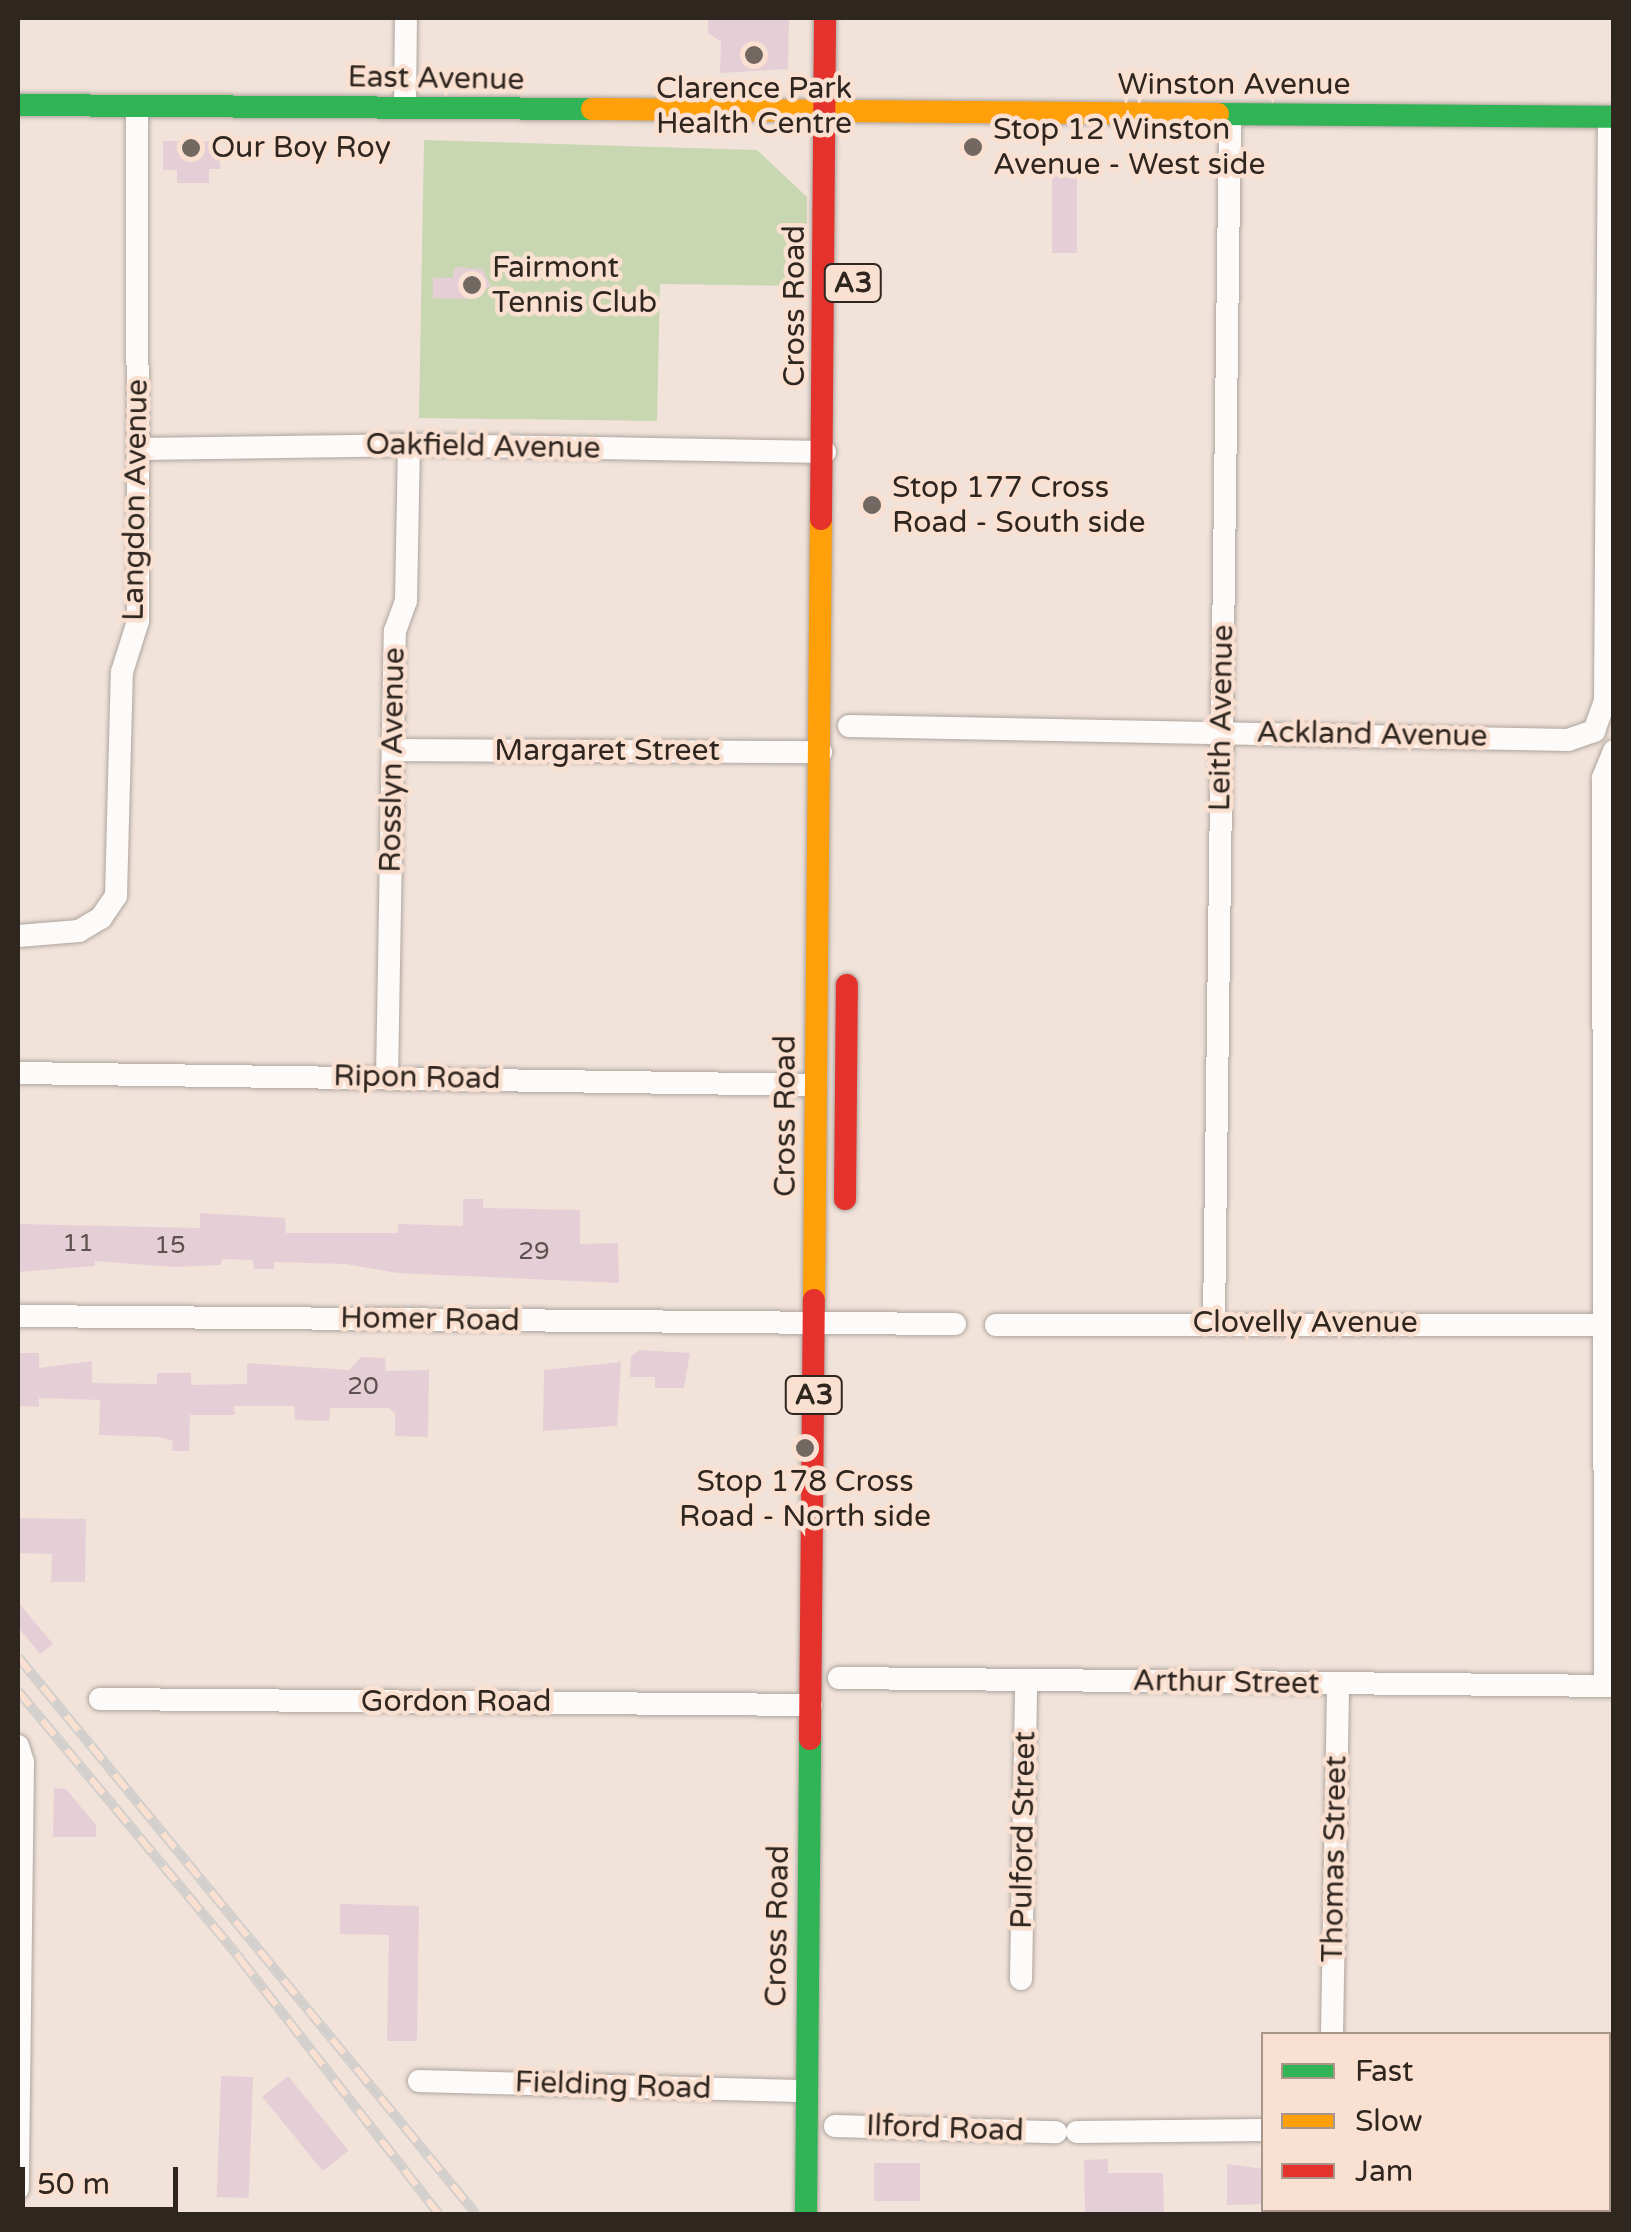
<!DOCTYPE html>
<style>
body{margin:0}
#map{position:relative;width:1631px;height:2232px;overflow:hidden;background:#f1e3da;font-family:"Varela Round",sans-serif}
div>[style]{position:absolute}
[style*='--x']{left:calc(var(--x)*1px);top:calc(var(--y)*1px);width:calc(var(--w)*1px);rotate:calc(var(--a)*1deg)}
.green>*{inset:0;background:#c8d7b2}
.building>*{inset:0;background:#e6ced6;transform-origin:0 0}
.roads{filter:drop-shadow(0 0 2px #aea49d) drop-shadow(0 0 2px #aea49d)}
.street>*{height:22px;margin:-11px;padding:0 11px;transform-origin:11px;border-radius:11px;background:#fdfbf9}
.fast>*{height:22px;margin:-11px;padding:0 11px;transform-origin:11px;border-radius:11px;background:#30b455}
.slow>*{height:22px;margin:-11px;padding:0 11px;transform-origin:11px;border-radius:11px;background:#ff9f0a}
.jam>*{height:22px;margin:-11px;padding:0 11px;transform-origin:11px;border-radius:11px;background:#e5322d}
.rail>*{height:10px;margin-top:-5px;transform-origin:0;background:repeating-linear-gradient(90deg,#fae0d1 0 19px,#d2cfcc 0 38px);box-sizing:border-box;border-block:2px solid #d2cfcc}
.dots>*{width:28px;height:28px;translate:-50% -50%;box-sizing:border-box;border:5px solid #fae0d1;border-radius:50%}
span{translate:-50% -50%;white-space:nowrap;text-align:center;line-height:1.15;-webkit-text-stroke:9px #fae0d1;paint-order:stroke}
.number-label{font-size:25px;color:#5d504e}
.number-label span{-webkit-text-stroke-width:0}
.shield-label span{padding:2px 8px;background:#fae0d1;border:2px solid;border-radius:8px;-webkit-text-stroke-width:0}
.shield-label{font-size:28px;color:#2f2620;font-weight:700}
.street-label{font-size:30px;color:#2f2620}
.poi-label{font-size:30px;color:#2f2620}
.left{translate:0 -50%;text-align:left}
.frame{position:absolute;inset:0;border:20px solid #2f2620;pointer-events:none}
.legend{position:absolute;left:1261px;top:2032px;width:350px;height:180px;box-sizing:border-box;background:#fae0d1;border:2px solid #a9968a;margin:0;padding:12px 18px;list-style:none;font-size:30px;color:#2f2620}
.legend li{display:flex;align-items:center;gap:20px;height:50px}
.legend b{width:50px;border:2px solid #a9968a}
.scale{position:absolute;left:20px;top:2167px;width:158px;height:45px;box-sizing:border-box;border:5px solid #2f2620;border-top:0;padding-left:12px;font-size:30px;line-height:35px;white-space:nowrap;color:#2f2620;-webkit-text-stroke:8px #fae0d1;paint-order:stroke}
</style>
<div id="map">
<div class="green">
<i style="clip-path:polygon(424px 140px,757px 150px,807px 197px,806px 286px,660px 284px,657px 421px,419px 418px)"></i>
</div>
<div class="building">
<i style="clip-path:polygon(708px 18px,789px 18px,788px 69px,720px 73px,721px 42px,708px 33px)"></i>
<i style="clip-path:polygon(163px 141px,220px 141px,220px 169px,209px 169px,209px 183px,177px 183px,177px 170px,163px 170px)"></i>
<i style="left:1052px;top:156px;width:25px;height:97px"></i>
<i style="clip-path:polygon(455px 267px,482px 269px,491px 286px,466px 299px,433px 298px,433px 278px,453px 278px)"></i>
<i style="clip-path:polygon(463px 1199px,483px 1199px,483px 1208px,580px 1210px,580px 1244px,618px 1243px,619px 1283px,397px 1273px,346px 1264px,274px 1262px,274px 1269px,254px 1269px,253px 1260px,222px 1259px,221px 1265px,173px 1267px,95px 1261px,95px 1266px,18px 1272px,18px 1224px,200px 1228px,200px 1213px,285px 1218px,286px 1233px,398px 1233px,398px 1224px,463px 1226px)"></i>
<i style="clip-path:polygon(640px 1350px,690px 1353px,684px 1388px,655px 1388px,655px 1377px,630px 1377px,631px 1356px)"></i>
<i style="clip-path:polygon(18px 1353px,39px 1353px,39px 1368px,92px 1361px,92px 1383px,157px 1384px,157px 1373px,191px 1373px,191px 1385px,247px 1384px,247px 1363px,349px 1370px,361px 1357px,385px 1358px,386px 1371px,429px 1370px,428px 1437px,395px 1436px,395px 1413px,388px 1408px,330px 1408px,329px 1421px,295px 1420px,294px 1406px,234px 1406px,235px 1415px,190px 1415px,189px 1451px,172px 1451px,173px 1441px,158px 1437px,99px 1435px,100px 1400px,39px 1398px,39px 1407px,18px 1406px)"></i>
<i style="clip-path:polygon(621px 1362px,617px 1426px,543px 1431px,544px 1370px)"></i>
<i style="clip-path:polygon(18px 1518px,86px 1519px,85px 1582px,51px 1582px,52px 1554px,18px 1553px)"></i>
<i style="clip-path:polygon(18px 1602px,53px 1644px,40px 1654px,18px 1627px)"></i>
<i style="clip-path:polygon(54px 1788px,66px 1789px,96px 1825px,96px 1837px,53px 1837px)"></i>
<i style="clip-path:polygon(340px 1904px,419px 1906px,417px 2041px,387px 2041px,389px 1935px,340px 1934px)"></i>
<i style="left:221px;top:2076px;width:32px;height:121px;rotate:2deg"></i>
<i style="left:288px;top:2076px;width:96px;height:33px;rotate:51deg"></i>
<i style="clip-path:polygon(1108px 2159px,1108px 2173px,1163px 2173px,1164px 2214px,1085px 2214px,1084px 2160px)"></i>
<i style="left:874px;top:2163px;width:46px;height:38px"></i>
<i style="clip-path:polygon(1227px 2164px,1264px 2169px,1264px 2204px,1227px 2205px)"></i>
</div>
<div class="roads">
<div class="street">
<i style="--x:405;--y:108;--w:90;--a:-89.4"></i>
<i style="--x:140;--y:449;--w:283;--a:-0.8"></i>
<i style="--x:423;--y:445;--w:402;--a:1"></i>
<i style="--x:849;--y:726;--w:719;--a:1.12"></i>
<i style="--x:1568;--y:740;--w:28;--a:-19"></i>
<i style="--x:1594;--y:731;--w:32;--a:-70"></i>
<i style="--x:1605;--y:701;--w:584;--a:-89.61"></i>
<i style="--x:394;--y:750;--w:427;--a:0.3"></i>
<i style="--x:18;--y:936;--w:61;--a:-4.7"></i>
<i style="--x:79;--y:931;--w:26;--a:-31"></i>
<i style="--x:101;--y:918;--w:27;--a:-56"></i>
<i style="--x:116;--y:896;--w:224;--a:-88.5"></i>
<i style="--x:122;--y:672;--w:53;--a:-72.6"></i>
<i style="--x:138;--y:621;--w:514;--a:-90.11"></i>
<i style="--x:18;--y:1073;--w:798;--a:0.86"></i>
<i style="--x:387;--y:1078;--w:447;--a:-89"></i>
<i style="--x:395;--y:631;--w:33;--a:-70"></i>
<i style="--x:406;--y:600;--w:155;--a:-88.9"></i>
<i style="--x:18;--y:1316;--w:937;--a:0.49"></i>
<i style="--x:1214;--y:1322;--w:1207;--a:-89.24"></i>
<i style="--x:996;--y:1325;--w:618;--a:0"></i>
<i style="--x:839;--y:1678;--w:775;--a:0.59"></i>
<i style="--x:1605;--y:1686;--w:908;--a:-90.13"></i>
<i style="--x:1603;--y:778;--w:29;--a:-68"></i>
<i style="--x:100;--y:1699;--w:711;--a:0.48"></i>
<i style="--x:18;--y:1746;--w:17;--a:73"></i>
<i style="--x:23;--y:1762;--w:427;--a:90.7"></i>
<i style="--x:1021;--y:1979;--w:298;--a:-89"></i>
<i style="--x:1332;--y:2034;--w:350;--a:-89"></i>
<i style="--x:419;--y:2081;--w:388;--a:1.5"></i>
<i style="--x:1608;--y:2125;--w:6;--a:0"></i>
<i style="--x:835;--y:2126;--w:221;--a:1.6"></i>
<i style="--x:1077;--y:2132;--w:187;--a:-0.6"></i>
<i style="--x:1329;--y:2214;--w:4;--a:-90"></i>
</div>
<div class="fast">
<i style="--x:18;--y:105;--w:574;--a:0.4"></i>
<i style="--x:1218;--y:114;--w:396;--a:0.4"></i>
<i style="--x:806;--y:2214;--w:475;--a:-89.5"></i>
</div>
<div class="slow">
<i style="--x:592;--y:109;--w:626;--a:0.46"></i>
<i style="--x:814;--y:1300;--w:781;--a:-89.49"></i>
</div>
<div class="jam">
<i style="--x:821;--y:519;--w:501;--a:-89.54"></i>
<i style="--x:845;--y:1199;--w:214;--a:-89.5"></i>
<i style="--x:810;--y:1739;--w:439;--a:-89.5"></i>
</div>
</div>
<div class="rail">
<i style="--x:18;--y:1657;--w:721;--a:50.57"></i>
<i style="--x:18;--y:1691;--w:349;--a:50.3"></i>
<i style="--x:241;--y:1960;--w:322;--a:52.1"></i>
</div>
<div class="dots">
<i style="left:754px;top:55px;background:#736861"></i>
<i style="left:973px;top:147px;background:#736861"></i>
<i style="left:191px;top:148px;background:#736861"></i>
<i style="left:472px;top:285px;background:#736861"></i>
<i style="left:872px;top:505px;background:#736861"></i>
<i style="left:805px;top:1448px;background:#736861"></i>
</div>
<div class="number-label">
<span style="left:78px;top:1243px">11</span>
<span style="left:170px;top:1245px">15</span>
<span style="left:534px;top:1251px">29</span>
<span style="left:363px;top:1386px">20</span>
</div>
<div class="shield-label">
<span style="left:853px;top:283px">A3</span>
<span style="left:814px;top:1395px">A3</span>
</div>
<div class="street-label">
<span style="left:436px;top:79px;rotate:1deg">East Avenue</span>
<span style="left:1234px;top:85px">Winston Avenue</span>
<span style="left:795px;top:306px;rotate:-90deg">Cross Road</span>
<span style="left:483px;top:447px;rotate:1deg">Oakfield Avenue</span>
<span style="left:136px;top:500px;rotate:-89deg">Langdon Avenue</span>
<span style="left:1222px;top:718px;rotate:-89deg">Leith Avenue</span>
<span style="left:1372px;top:735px;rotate:1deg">Ackland Avenue</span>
<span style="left:607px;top:751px">Margaret Street</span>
<span style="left:393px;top:760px;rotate:-89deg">Rosslyn Avenue</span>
<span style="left:417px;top:1078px;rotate:1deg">Ripon Road</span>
<span style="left:786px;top:1116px;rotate:-90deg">Cross Road</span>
<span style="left:430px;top:1320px;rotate:1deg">Homer Road</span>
<span style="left:1305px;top:1323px">Clovelly Avenue</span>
<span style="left:1226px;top:1683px;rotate:1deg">Arthur Street</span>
<span style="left:456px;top:1702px">Gordon Road</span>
<span style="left:1024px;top:1830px;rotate:-89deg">Pulford Street</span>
<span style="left:1335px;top:1859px;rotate:-89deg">Thomas Street</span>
<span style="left:778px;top:1926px;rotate:-89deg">Cross Road</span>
<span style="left:613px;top:2086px;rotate:2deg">Fielding Road</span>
<span style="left:945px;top:2129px;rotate:2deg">Ilford Road</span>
</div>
<div class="poi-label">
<span style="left:754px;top:106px">Clarence Park<br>Health Centre</span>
<span class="left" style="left:993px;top:147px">Stop 12 Winston<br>Avenue - West side</span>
<span class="left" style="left:211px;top:148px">Our Boy Roy</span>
<span class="left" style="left:492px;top:285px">Fairmont<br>Tennis Club</span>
<span class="left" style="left:892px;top:505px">Stop 177 Cross<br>Road - South side</span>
<span style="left:805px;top:1499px">Stop 178 Cross<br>Road - North side</span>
</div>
<div class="frame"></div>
<ul class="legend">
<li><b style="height:12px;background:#30b455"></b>Fast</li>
<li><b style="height:12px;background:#ff9f0a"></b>Slow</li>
<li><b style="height:12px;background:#e5322d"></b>Jam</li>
</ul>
<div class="scale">50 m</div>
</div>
